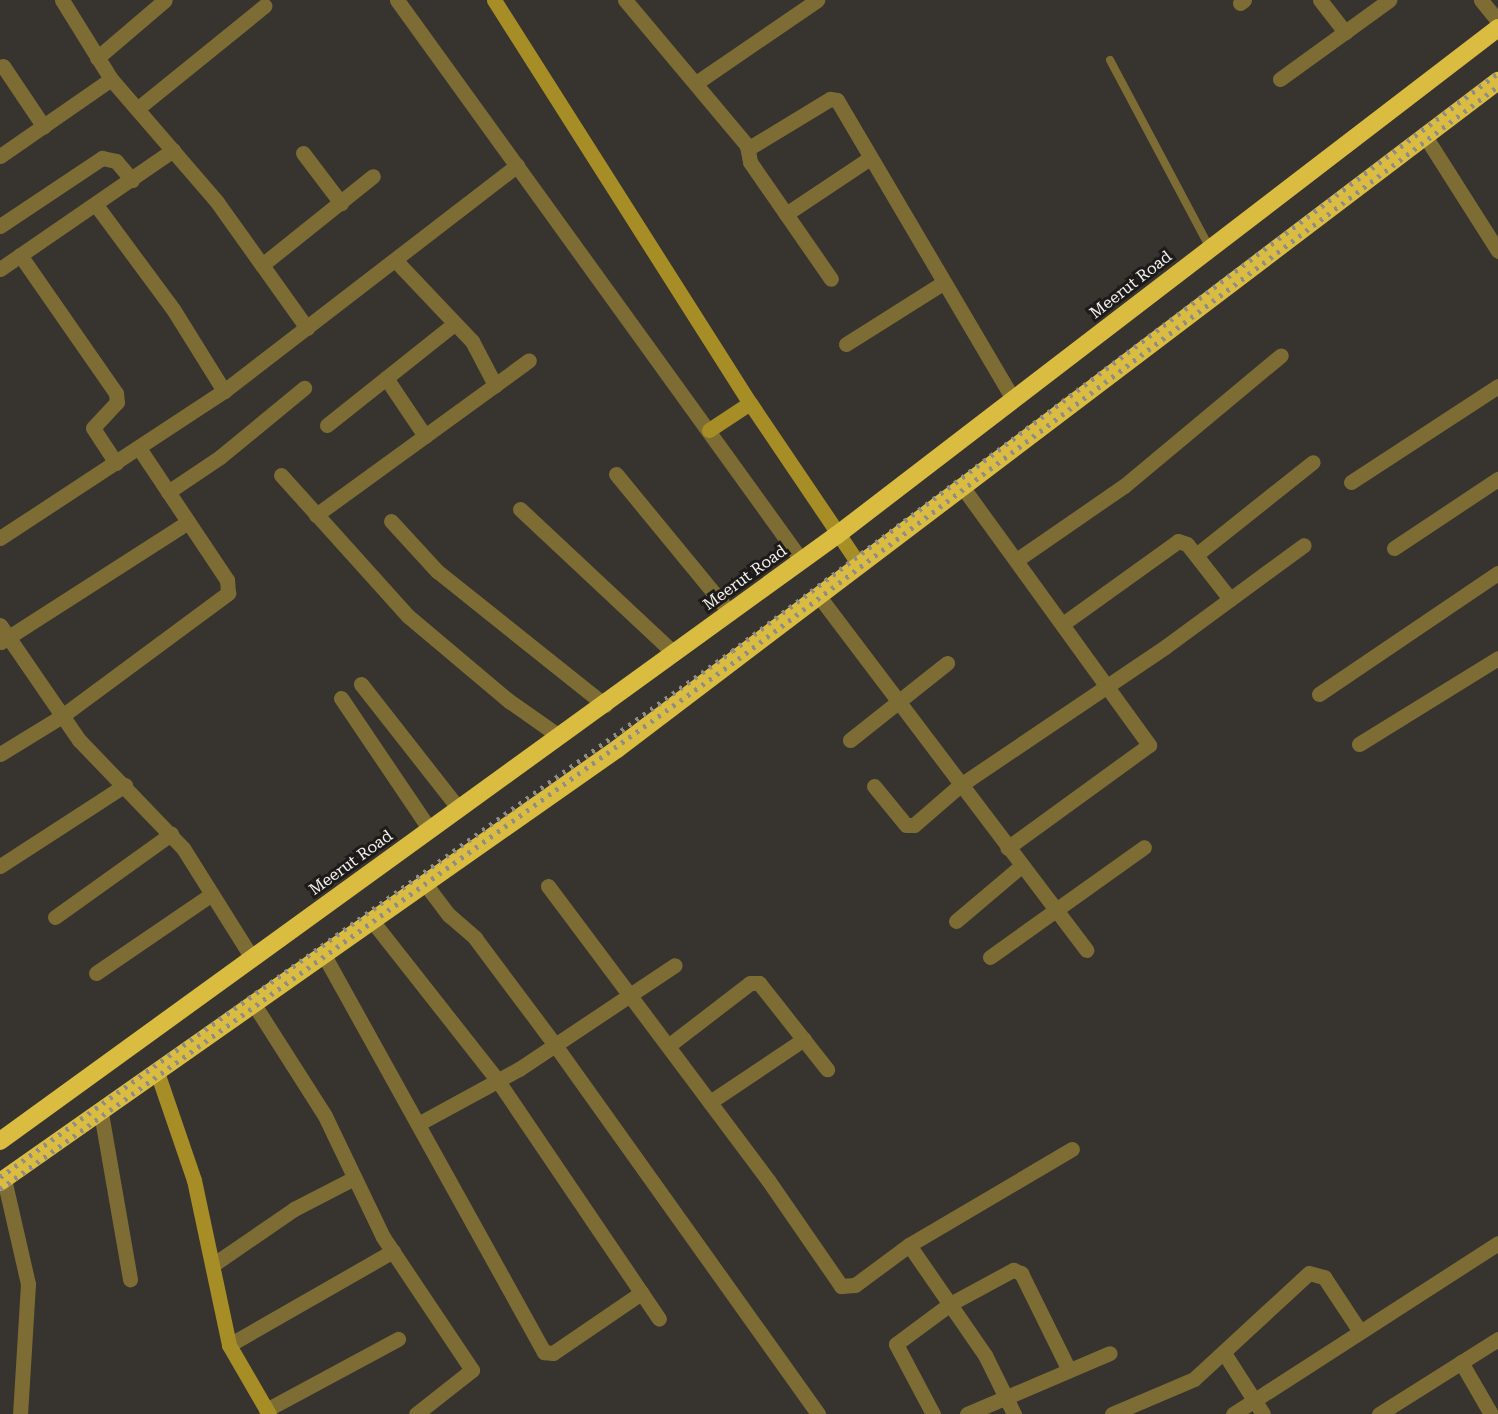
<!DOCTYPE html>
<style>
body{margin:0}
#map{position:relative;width:1498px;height:1414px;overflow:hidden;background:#37332e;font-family:"Roboto Serif",serif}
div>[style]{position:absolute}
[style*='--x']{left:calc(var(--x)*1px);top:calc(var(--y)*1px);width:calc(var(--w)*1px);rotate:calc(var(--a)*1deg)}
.lane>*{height:8px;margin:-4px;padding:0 4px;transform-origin:4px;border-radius:4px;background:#7d6d34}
.street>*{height:15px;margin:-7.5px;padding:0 7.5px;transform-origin:7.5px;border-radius:7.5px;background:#7d6d34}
.secondary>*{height:15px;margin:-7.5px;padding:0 7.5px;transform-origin:7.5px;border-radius:7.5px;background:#a68d26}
.highway>*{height:18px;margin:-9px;padding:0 9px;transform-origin:9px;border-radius:9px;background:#dabc41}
.rail>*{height:4.5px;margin-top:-2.25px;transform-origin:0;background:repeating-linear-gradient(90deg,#908c88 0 3px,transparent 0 9px)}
span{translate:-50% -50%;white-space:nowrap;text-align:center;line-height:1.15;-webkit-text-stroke:6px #1d1b19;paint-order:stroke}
.street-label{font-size:16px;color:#f4f1ee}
</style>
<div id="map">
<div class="lane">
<i style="--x:1110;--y:60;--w:213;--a:62"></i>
</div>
<div class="street">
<i style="--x:62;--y:0;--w:93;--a:58.2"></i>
<i style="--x:111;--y:79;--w:162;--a:49.2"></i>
<i style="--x:217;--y:202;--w:155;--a:54.5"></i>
<i style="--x:397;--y:0;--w:692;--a:54.17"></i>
<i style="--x:625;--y:0;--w:193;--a:50"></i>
<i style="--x:749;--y:148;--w:95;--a:-31.2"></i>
<i style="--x:830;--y:99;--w:7;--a:8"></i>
<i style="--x:837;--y:100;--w:348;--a:59.5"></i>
<i style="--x:1320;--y:0;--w:41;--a:52"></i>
<i style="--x:1481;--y:0;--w:27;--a:51"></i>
<i style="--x:1240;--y:3;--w:5;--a:-37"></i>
<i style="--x:97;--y:58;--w:89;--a:-40.5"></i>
<i style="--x:3;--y:66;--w:73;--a:56.1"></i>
<i style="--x:1280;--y:79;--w:135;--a:-35.9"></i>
<i style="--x:696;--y:83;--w:147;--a:-34.4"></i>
<i style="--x:137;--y:109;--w:164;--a:-39"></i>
<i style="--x:1425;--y:136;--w:136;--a:57.6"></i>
<i style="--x:747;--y:146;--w:16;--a:79"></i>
<i style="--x:750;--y:162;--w:142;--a:55.3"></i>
<i style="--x:303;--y:153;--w:63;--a:52.8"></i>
<i style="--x:0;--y:156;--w:135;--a:-34.7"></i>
<i style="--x:96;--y:205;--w:129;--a:53.5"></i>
<i style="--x:173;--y:309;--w:97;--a:58.1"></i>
<i style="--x:786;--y:214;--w:101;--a:-33.7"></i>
<i style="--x:0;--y:226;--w:123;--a:-33.7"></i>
<i style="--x:102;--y:158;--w:14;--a:12"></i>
<i style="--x:116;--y:161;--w:25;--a:50"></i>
<i style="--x:20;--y:255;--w:168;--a:55.2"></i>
<i style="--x:116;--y:393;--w:9;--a:84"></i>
<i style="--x:117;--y:402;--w:35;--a:133"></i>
<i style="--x:93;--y:428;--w:42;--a:56.7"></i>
<i style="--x:395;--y:260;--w:112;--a:46.5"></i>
<i style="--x:472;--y:341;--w:50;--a:62.4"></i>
<i style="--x:262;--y:265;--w:142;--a:-38.7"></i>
<i style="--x:0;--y:269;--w:210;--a:-34.5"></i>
<i style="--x:846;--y:344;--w:115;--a:-32.2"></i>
<i style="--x:386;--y:378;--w:70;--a:56.1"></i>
<i style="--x:327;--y:425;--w:162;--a:-38.5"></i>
<i style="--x:616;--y:474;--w:180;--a:50.6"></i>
<i style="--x:281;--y:475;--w:190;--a:48"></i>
<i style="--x:408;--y:616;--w:132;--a:40.1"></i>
<i style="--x:509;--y:701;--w:61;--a:35"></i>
<i style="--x:1351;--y:482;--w:176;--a:-33.1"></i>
<i style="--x:961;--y:485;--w:321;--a:54.1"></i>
<i style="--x:1149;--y:745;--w:175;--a:144"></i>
<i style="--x:168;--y:492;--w:63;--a:-33.9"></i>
<i style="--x:220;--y:457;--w:109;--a:-39.4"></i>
<i style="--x:520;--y:509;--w:211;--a:43.1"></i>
<i style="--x:316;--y:515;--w:263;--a:-36"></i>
<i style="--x:391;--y:521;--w:68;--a:47.4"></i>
<i style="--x:437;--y:571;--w:215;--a:38.6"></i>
<i style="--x:0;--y:538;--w:268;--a:-33.3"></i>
<i style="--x:224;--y:391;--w:370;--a:-37.6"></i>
<i style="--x:1394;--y:548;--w:125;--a:-33.6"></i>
<i style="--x:1196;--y:555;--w:149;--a:-38.5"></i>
<i style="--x:1018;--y:559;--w:129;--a:-34.6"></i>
<i style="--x:1124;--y:486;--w:204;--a:-39.8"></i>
<i style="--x:818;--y:595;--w:445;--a:52.9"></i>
<i style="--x:1064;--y:623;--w:140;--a:-35.7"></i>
<i style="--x:1178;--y:541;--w:9;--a:18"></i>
<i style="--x:1187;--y:544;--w:70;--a:52"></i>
<i style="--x:0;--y:625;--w:140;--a:55.5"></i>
<i style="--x:79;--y:740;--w:150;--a:46.1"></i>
<i style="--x:183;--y:848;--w:130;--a:57.9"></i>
<i style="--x:1;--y:642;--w:222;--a:-32.7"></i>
<i style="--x:361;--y:684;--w:159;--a:51.9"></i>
<i style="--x:1319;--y:694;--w:216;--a:-34.1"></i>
<i style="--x:341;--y:698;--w:159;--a:56"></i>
<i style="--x:850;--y:740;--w:124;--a:-38.4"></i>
<i style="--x:1359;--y:744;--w:163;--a:-31.7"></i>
<i style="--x:0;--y:754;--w:73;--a:-31.5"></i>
<i style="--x:62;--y:716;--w:207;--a:-36.5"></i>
<i style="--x:228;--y:593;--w:13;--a:-94"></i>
<i style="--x:227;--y:580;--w:159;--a:-123.7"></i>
<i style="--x:874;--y:786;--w:50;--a:50.6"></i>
<i style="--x:906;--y:825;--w:8;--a:0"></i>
<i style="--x:914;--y:825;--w:60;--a:-40.9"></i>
<i style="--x:959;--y:786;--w:249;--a:-34"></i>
<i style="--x:1165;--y:647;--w:172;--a:-36.3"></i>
<i style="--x:0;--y:866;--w:149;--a:-32.9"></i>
<i style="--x:426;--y:885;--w:38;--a:53"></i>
<i style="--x:449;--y:915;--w:35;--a:41"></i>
<i style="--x:475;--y:938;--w:134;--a:53.2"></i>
<i style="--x:555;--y:1045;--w:453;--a:54.5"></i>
<i style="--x:548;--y:886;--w:367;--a:53.2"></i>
<i style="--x:768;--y:1180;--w:129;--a:55.4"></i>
<i style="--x:841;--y:1286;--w:14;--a:-4"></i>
<i style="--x:855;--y:1285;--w:67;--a:-36.5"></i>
<i style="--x:909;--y:1245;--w:189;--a:-30.5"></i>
<i style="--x:55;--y:917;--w:143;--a:-35.6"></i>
<i style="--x:956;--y:921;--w:85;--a:-40.2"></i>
<i style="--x:373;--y:922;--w:202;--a:51.8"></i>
<i style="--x:498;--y:1081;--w:287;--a:55.9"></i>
<i style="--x:325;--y:957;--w:452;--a:61"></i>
<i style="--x:544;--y:1352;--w:9;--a:6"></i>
<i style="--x:553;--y:1353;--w:107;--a:-34.3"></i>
<i style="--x:990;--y:957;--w:189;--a:-35.5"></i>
<i style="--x:96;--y:973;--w:140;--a:-34.3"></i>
<i style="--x:255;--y:1006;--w:130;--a:57.5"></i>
<i style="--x:325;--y:1116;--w:134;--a:64.4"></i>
<i style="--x:383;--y:1237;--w:160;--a:56.2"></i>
<i style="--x:472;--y:1370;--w:71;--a:141.8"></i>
<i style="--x:668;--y:1046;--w:103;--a:-37.5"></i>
<i style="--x:750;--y:983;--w:9;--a:0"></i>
<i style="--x:759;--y:983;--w:110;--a:51.7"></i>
<i style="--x:710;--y:1102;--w:113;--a:-33.8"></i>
<i style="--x:101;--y:1113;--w:169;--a:80.1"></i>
<i style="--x:418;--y:1124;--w:115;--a:-28.6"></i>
<i style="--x:519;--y:1069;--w:187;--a:-33.7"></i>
<i style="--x:4;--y:1179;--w:108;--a:77.1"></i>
<i style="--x:28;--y:1284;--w:130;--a:93.5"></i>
<i style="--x:909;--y:1245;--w:134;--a:55.4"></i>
<i style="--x:985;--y:1355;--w:66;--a:63.8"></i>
<i style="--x:214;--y:1264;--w:97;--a:-34.5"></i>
<i style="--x:294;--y:1209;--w:68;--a:-27.3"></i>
<i style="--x:229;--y:1345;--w:189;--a:-29.8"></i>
<i style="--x:1224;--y:1353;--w:72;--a:57.4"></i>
<i style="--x:1461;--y:1362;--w:60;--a:60"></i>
<i style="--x:266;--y:1410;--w:150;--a:-28.3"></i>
<i style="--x:933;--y:1414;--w:79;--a:-117.9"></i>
<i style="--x:896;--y:1344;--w:67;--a:-36.5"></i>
<i style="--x:950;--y:1304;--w:72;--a:-28.4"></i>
<i style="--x:1013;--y:1270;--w:9;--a:21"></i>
<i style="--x:1021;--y:1273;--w:108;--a:63.7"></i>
<i style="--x:967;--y:1414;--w:155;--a:-23.1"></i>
<i style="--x:1112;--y:1414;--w:89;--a:-23.1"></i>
<i style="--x:1194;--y:1379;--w:156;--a:-42.7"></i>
<i style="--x:1309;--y:1273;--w:16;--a:15"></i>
<i style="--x:1324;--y:1277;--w:64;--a:56.6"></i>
<i style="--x:1233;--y:1414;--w:315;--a:-32.8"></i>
<i style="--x:1379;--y:1414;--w:141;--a:-32.2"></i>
</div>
<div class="secondary">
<i style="--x:494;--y:0;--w:477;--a:57.6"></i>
<i style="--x:750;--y:403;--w:193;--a:56"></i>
<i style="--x:709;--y:430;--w:49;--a:-33.4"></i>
<i style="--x:158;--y:1075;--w:111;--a:71.1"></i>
<i style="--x:194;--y:1180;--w:169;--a:78"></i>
<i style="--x:229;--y:1345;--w:80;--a:59.9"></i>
</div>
<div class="highway">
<i style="--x:0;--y:1141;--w:1033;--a:-35.91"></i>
<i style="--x:837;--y:535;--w:833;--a:-37.49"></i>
<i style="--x:0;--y:1182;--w:754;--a:-35.06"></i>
<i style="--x:617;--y:749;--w:1106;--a:-37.17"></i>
</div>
<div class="rail">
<i style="--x:0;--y:1177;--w:901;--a:-35.7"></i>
<i style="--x:732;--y:651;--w:960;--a:-37.04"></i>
<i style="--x:0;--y:1189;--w:909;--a:-35.68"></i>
<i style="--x:738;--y:659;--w:952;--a:-37.01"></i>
</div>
<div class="street-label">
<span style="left:1131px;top:285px;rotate:-38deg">Meerut Road</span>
<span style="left:745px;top:578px;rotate:-36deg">Meerut Road</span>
<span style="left:351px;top:863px;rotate:-36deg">Meerut Road</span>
</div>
</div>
